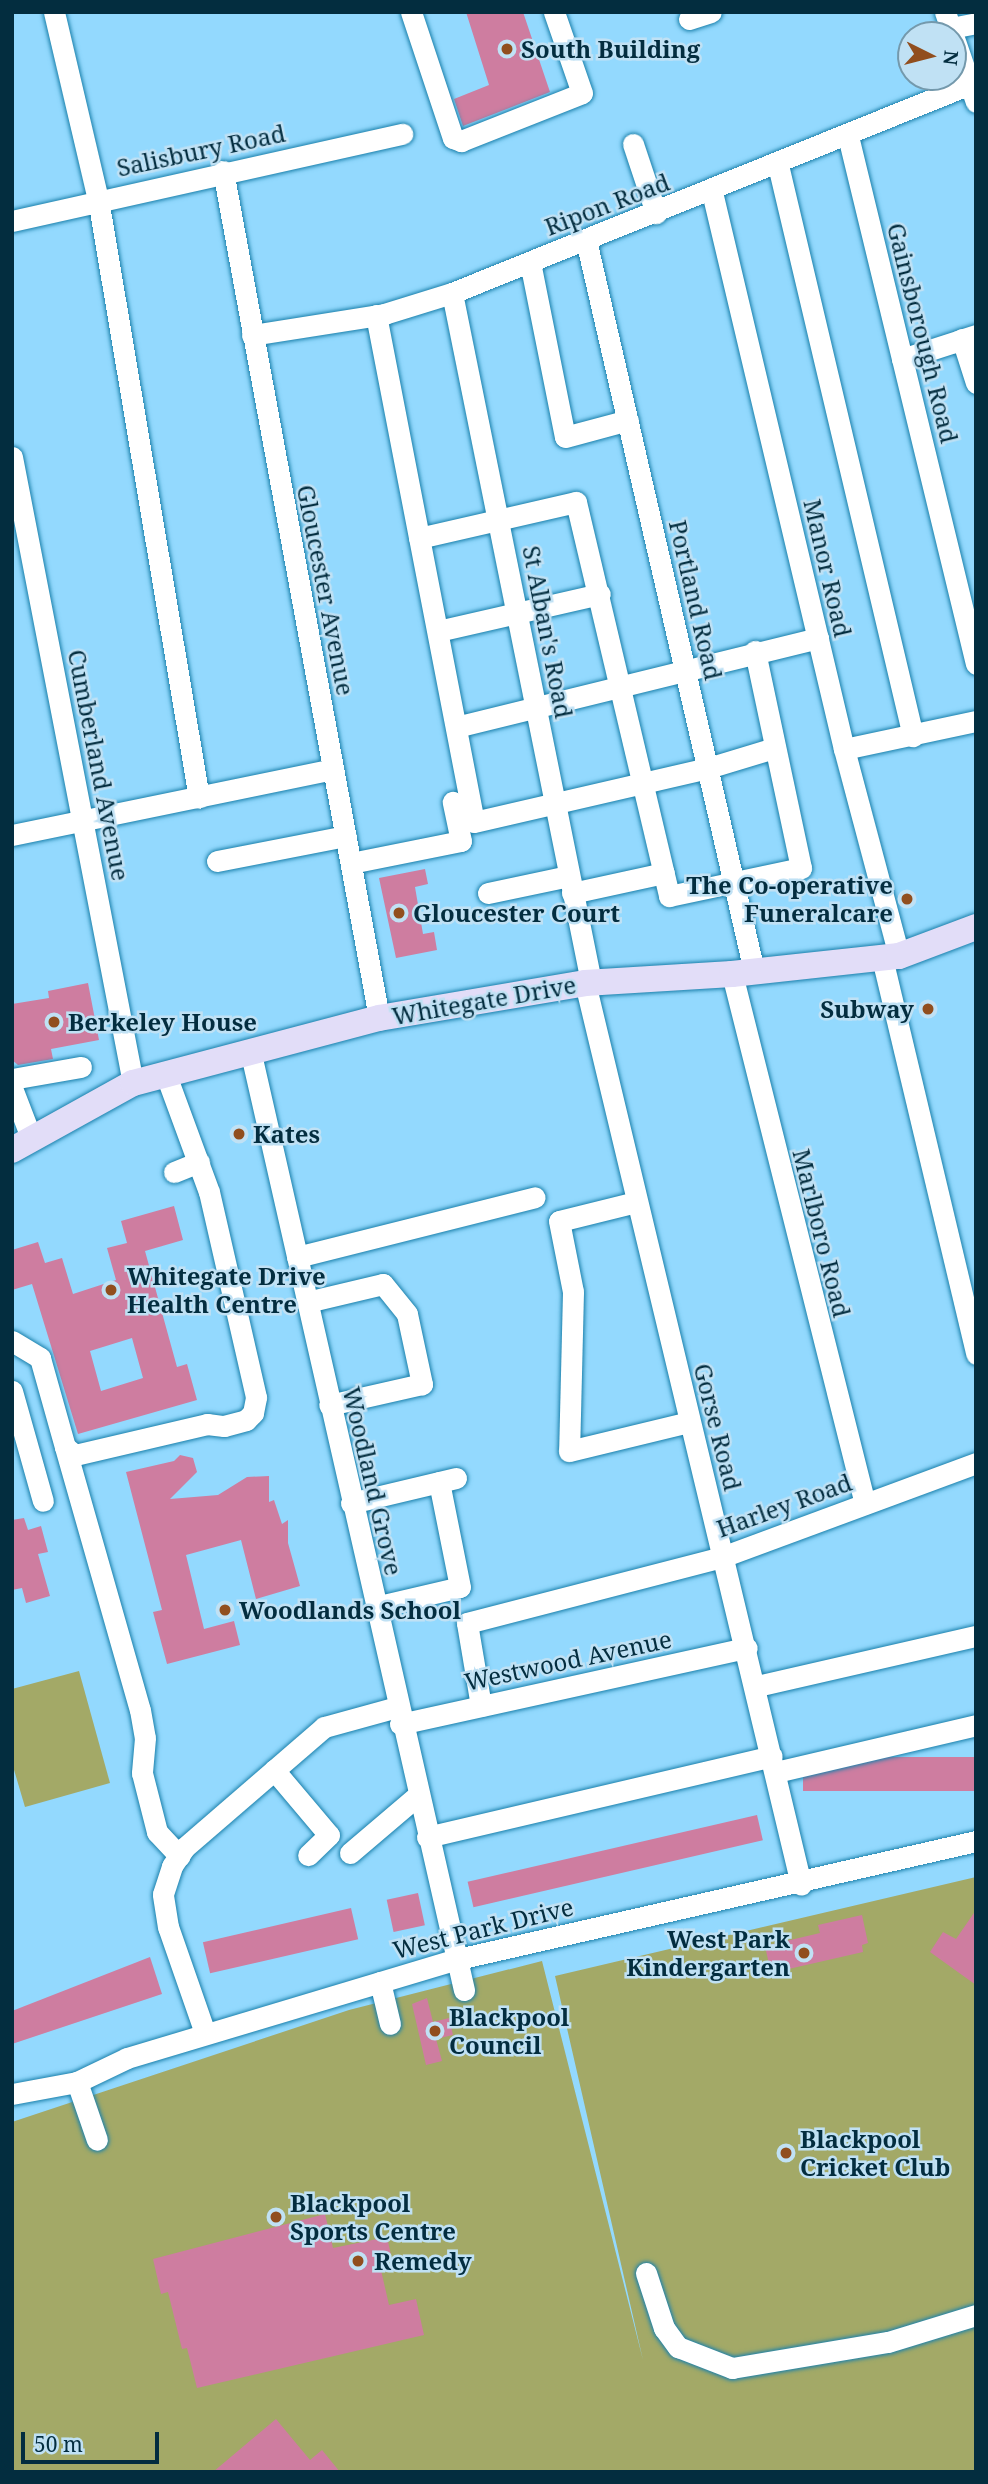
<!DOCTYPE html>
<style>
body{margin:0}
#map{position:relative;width:988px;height:2484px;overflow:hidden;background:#93d9fe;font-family:"Noto Serif",serif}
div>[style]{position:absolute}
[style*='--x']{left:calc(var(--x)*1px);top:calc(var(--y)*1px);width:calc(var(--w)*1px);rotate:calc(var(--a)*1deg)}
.green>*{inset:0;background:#a3a967}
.building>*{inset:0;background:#ce7da0;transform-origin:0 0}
.roads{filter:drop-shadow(0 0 2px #1a80ab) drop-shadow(0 0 2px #1a80ab)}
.minor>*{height:21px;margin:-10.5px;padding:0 10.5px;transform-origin:10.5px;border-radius:10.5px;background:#fff}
.major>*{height:26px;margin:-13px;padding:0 13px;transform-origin:13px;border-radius:13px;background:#e2ddf8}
.dots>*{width:19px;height:19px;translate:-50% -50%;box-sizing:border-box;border:4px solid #c0e1f4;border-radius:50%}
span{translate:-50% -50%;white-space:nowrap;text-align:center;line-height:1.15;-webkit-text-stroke:5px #c0e1f4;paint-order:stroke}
.poi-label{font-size:24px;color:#032d3f;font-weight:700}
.left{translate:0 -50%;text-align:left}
.right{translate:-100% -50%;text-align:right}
.street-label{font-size:24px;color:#032d3f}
.frame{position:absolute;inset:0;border:14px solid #032d3f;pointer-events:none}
.north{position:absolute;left:897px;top:21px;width:70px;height:70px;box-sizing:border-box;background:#c0e1f4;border:2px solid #7499ac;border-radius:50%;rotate:96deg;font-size:19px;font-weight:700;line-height:28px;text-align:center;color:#032d3f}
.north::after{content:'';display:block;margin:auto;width:24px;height:32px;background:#914e1e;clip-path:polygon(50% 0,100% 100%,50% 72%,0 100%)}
.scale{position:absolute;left:21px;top:2432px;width:138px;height:32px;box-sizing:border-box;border:4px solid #032d3f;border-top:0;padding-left:9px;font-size:21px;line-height:24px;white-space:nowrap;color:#032d3f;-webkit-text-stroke:5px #c0e1f4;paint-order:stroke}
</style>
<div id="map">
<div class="green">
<i style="clip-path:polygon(79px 1671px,110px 1783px,25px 1807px,12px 1763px,12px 1689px)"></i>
<i style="clip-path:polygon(976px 1877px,976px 2472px,12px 2472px,12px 2122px,349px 2010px,542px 1961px,643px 2360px,555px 1976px)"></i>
</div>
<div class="building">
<i style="clip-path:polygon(466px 12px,523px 12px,550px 92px,463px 126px,454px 99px,489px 85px)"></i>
<i style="clip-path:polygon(425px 869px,428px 884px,415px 887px,423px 934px,434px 932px,437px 950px,396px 958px,379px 878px)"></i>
<i style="clip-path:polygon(88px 983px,99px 1040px,51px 1049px,53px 1059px,18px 1065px,12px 1060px,12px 1004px,49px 998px,48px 991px)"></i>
<i style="clip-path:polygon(evenodd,174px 1206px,183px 1240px,145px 1251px,177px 1367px,187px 1364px,197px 1400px,78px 1434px,32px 1284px,12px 1290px,12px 1250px,38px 1242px,45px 1263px,62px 1258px,73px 1294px,116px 1280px,107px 1248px,127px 1243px,121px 1221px,174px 1206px,132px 1338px,143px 1378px,101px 1391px,90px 1351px,132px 1338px)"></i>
<i style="clip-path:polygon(180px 1455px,193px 1458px,197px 1472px,170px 1499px,218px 1495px,247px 1477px,269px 1476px,269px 1502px,274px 1500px,282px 1524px,288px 1520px,288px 1543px,300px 1586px,256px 1599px,241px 1540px,186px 1555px,204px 1629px,234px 1621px,240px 1645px,167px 1664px,153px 1612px,162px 1610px,126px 1472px,174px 1461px)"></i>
<i style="clip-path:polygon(24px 1518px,28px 1530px,41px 1526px,48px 1552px,38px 1554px,50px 1596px,26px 1603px,22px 1588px,12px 1590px,12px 1520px)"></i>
<i style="left:976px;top:1757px;width:34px;height:173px;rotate:90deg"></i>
<i style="left:757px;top:1815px;width:26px;height:297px;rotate:77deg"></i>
<i style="left:418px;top:1893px;width:33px;height:32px;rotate:78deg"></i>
<i style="left:351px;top:1908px;width:32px;height:152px;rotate:77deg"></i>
<i style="clip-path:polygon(976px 1910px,976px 1985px,930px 1952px,943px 1932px,956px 1939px)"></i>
<i style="clip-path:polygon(862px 1915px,868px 1943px,862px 1945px,863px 1952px,771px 1973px,765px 1946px,820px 1933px,818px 1925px)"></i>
<i style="clip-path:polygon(150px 1957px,162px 1994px,12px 2044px,12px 2011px)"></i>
<i style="clip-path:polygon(427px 1998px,433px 2022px,449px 2018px,453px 2035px,436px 2039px,442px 2061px,426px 2065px,412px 2004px)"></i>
<i style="clip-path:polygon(325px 2214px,333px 2248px,387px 2237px,391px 2255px,378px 2257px,389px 2305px,416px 2299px,424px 2335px,197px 2388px,187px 2348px,182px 2349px,168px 2292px,161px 2294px,153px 2259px)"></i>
<i style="clip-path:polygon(276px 2419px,310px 2460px,322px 2450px,340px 2472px,213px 2472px)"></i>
</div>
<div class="roads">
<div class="minor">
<i style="--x:54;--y:12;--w:192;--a:76.8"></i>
<i style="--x:98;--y:199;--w:607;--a:80.43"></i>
<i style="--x:411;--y:12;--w:133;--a:71.6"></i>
<i style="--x:453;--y:138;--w:9;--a:21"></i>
<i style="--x:461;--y:141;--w:130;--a:-21.6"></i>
<i style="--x:582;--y:93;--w:86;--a:-109.1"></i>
<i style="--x:945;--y:12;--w:95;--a:71"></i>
<i style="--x:689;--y:19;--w:23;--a:-18"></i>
<i style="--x:951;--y:28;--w:25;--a:-11"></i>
<i style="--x:848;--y:136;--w:543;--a:76.37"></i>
<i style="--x:633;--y:144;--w:73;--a:71.6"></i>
<i style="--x:778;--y:165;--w:587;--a:76.7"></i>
<i style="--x:223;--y:171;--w:861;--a:79.56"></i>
<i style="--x:712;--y:192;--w:572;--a:76.67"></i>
<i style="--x:844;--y:749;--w:214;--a:75.1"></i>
<i style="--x:12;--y:221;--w:400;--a:-12.6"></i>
<i style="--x:586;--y:240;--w:750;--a:77.06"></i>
<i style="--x:530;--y:262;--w:178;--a:78.7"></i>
<i style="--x:565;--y:437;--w:65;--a:-15.1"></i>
<i style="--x:452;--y:293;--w:703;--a:78.59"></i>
<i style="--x:376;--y:315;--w:516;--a:79.06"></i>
<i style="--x:474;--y:822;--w:240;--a:-13"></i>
<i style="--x:708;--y:768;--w:69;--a:-16.9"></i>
<i style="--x:252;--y:335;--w:134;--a:-9"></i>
<i style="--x:384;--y:314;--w:71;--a:-17.2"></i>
<i style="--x:452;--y:293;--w:559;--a:-21.97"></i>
<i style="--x:962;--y:339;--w:46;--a:72.3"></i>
<i style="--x:902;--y:359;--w:78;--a:-18"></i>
<i style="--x:12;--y:457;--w:638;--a:79.06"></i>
<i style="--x:419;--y:538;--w:161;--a:-12.9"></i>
<i style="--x:576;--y:502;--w:405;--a:76.7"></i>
<i style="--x:669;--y:896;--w:135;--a:-12"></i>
<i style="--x:801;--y:868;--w:222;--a:-102"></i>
<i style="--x:438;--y:631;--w:166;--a:-12.9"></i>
<i style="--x:456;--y:727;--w:373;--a:-13.8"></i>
<i style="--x:844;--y:749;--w:135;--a:-12"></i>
<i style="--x:12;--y:835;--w:328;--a:-11.6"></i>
<i style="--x:217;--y:861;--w:131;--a:-11"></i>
<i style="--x:351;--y:863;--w:112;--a:-11.3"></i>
<i style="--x:461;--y:841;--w:40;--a:-102"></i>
<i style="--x:488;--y:893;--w:83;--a:-11.9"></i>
<i style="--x:572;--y:893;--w:94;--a:-12.3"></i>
<i style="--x:882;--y:958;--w:407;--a:76.6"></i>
<i style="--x:732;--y:974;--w:546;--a:75.91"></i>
<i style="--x:585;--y:983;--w:927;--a:76.52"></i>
<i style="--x:251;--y:1054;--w:960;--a:77.18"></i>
<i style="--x:12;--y:1079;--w:70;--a:-9.9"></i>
<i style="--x:12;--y:1088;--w:56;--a:69"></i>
<i style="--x:174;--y:1172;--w:27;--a:-22"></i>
<i style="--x:636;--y:1202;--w:79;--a:166.1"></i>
<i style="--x:559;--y:1221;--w:72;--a:78.8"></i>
<i style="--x:573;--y:1292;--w:159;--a:91.4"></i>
<i style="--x:569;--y:1451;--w:123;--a:-13.6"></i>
<i style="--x:297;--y:1257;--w:245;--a:-14.1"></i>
<i style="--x:307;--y:1302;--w:78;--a:-13.3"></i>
<i style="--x:383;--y:1284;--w:38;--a:51"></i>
<i style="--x:407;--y:1314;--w:72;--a:77.9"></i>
<i style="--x:422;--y:1384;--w:95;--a:167.3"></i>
<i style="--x:12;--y:1341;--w:33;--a:31"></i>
<i style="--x:40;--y:1358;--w:92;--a:74.3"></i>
<i style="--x:65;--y:1447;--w:13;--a:39"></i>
<i style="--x:75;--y:1455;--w:136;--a:-13.2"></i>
<i style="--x:207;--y:1424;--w:17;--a:7"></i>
<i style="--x:224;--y:1426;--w:23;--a:-15"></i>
<i style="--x:246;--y:1420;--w:10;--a:-45"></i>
<i style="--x:253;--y:1413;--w:16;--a:-79"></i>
<i style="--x:256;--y:1397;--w:210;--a:-102.9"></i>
<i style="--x:209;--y:1192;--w:125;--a:-110.2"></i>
<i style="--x:12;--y:1391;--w:114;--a:74.3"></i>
<i style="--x:65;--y:1447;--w:273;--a:74.1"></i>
<i style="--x:140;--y:1710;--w:28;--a:80"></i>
<i style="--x:145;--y:1738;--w:35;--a:95"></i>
<i style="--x:142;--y:1773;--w:61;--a:75.7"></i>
<i style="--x:157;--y:1832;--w:33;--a:47"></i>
<i style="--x:351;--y:1503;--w:108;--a:-13.4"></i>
<i style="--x:375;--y:1607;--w:87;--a:-13.2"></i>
<i style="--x:460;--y:1587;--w:107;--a:-101.3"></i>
<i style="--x:757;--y:1686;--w:225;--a:-12.9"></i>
<i style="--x:481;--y:1706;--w:84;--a:-99.6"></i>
<i style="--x:467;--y:1623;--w:263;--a:-14.5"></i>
<i style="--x:722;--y:1557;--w:271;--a:-20.3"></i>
<i style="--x:400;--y:1724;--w:355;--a:-12.4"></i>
<i style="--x:274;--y:1770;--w:85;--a:49.8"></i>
<i style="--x:329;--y:1835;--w:29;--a:136"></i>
<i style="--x:776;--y:1772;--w:205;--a:-13.2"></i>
<i style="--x:427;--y:1837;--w:354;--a:-13.2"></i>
<i style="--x:350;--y:1853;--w:88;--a:-40.4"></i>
<i style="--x:380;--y:1982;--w:43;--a:76.6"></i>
<i style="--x:205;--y:2033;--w:112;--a:-109.2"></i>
<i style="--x:168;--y:1927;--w:33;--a:-99"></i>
<i style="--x:163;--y:1894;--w:29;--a:-72"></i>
<i style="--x:172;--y:1866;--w:22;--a:-56"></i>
<i style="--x:184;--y:1848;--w:185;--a:-40.8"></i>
<i style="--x:324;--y:1727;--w:76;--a:-15.3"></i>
<i style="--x:77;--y:2082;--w:61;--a:71"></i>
<i style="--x:12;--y:2094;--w:66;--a:-10.5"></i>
<i style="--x:77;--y:2082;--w:55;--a:-25.6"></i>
<i style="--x:127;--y:2058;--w:345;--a:-16.7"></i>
<i style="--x:458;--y:1959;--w:531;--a:-12.83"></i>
<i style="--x:646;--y:2273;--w:58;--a:71.9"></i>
<i style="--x:664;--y:2328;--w:24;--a:54"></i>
<i style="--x:678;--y:2347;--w:58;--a:21.3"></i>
<i style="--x:732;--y:2368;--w:158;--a:-9.5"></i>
<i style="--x:888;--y:2342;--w:92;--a:-17.1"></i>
</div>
<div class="major">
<i style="--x:12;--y:1150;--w:138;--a:-29"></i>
<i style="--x:133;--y:1083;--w:254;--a:-14.8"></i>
<i style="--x:379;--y:1018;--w:209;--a:-9.6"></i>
<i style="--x:585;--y:983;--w:147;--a:-3.5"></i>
<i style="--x:732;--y:974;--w:168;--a:-6.2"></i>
<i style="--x:899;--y:956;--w:82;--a:-20.6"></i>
</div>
</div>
<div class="dots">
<i style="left:507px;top:49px;background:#914e1e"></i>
<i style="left:907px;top:899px;background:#914e1e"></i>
<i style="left:399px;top:913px;background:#914e1e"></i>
<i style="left:928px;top:1009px;background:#914e1e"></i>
<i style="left:54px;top:1022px;background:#914e1e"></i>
<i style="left:239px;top:1134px;background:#914e1e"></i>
<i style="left:111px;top:1290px;background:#914e1e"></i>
<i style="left:225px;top:1610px;background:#914e1e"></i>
<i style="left:804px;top:1953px;background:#914e1e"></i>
<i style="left:435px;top:2031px;background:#914e1e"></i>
<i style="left:786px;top:2153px;background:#914e1e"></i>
<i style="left:276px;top:2217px;background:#914e1e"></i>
<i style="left:358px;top:2261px;background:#914e1e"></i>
</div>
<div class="poi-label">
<span class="left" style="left:521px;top:49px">South Building</span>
<span class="right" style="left:893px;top:899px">The Co-operative<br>Funeralcare</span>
<span class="left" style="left:413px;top:913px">Gloucester Court</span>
<span class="right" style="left:914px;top:1009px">Subway</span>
<span class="left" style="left:68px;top:1022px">Berkeley House</span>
<span class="left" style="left:253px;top:1134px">Kates</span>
<span class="left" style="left:127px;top:1290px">Whitegate Drive<br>Health Centre</span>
<span class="left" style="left:239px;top:1610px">Woodlands School</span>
<span class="right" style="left:790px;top:1953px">West Park<br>Kindergarten</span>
<span class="left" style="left:449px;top:2031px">Blackpool<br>Council</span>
<span class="left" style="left:800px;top:2153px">Blackpool<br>Cricket Club</span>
<span class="left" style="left:290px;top:2217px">Blackpool<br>Sports Centre</span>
<span class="left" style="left:374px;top:2261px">Remedy</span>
</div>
<div class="street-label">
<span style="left:201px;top:150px;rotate:-12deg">Salisbury Road</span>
<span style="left:607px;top:204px;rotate:-21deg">Ripon Road</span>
<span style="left:923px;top:333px;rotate:76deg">Gainsborough Road</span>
<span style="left:828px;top:568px;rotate:77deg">Manor Road</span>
<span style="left:326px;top:590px;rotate:79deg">Gloucester Avenue</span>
<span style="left:696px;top:600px;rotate:77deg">Portland Road</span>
<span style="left:548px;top:632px;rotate:79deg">St Alban's Road</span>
<span style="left:99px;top:765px;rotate:79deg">Cumberland Avenue</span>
<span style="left:484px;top:1000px;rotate:-10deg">Whitegate Drive</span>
<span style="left:822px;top:1233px;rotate:76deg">Marlboro Road</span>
<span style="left:718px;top:1427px;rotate:76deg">Gorse Road</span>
<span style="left:373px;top:1481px;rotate:77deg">Woodland Grove</span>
<span style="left:784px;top:1505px;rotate:-20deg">Harley Road</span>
<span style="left:568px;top:1660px;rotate:-12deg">Westwood Avenue</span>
<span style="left:483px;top:1928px;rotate:-14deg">West Park Drive</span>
</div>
<div class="frame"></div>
<div class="north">N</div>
<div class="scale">50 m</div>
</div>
